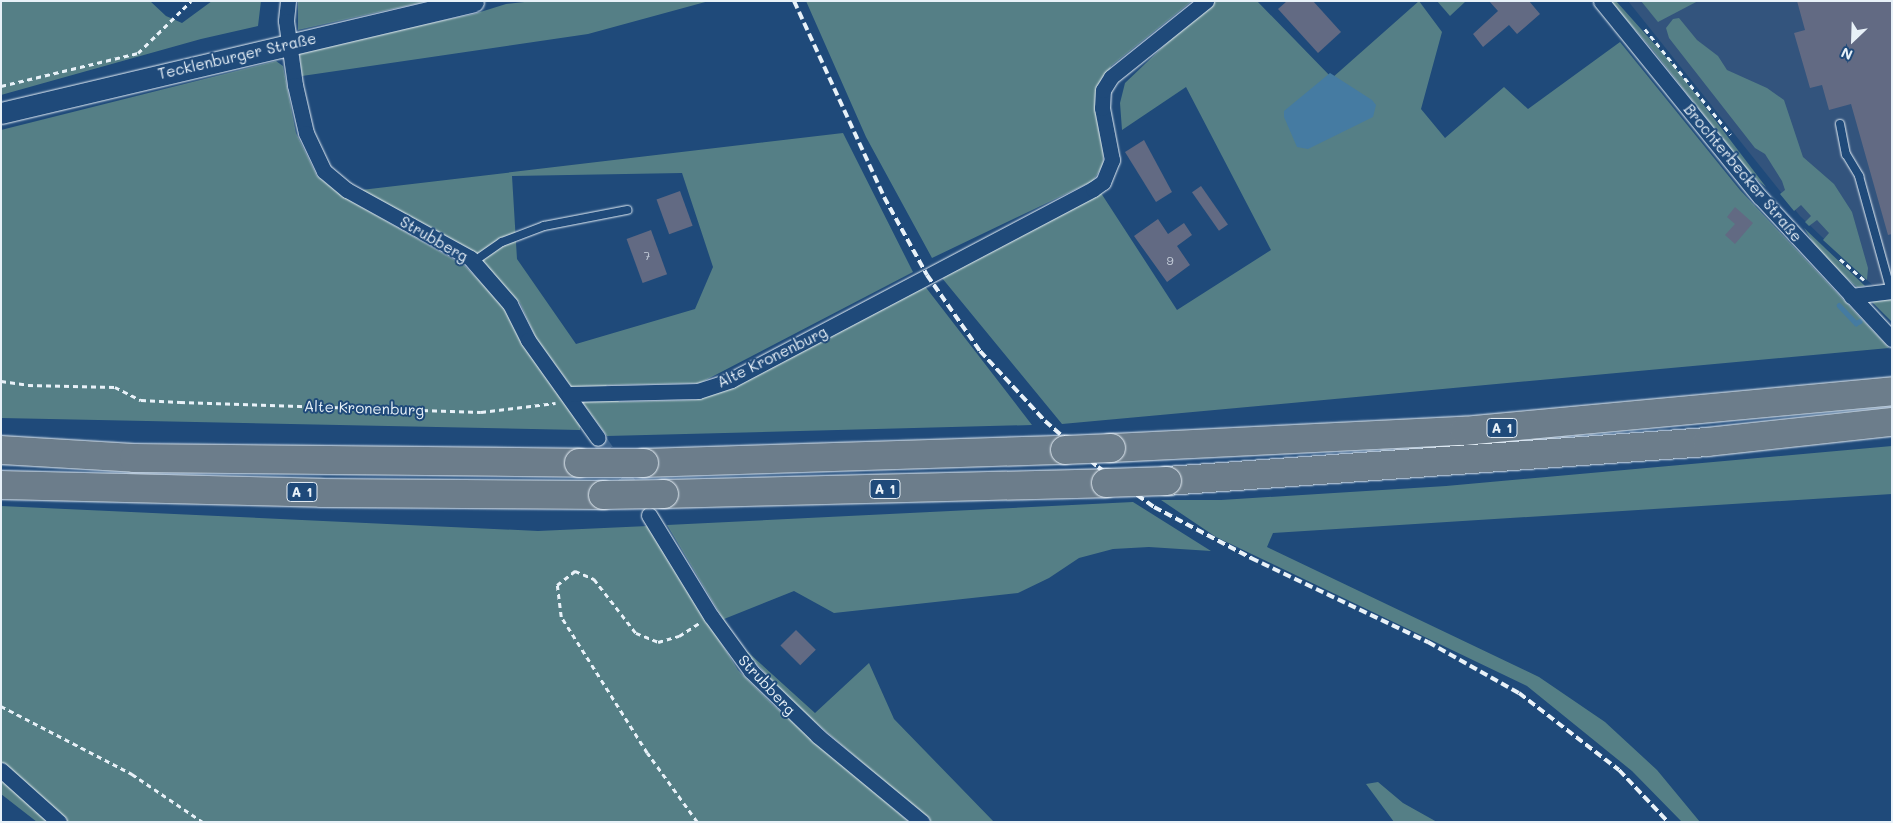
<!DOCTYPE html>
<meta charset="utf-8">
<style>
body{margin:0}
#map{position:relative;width:1893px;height:823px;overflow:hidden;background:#1f4a7a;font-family:Mali,sans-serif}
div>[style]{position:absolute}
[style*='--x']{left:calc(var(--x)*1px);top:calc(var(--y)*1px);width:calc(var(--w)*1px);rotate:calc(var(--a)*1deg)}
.built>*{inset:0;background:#33547d}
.green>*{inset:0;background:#557f86}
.water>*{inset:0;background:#457ba2}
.stream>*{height:4.5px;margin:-2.25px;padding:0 2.25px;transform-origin:2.25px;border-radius:2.25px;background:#457ba2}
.building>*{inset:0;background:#626a83;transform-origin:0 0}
.street-tunnel>*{height:15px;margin-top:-7.5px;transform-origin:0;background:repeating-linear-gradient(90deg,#3d638d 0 15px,transparent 0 23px)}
.path>*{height:2.5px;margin-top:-1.25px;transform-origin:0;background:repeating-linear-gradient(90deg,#e8f1f8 0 5px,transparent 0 9px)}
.roads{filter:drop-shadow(0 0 1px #e8f1f8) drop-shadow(0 0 1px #e8f1f8)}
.lane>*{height:8px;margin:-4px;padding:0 4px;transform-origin:4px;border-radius:4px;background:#1f4a7a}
.street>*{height:15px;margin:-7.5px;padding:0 7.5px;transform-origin:7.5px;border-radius:7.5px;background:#1f4a7a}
.secondary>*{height:21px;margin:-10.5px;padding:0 10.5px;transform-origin:10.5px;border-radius:10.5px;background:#1f4a7a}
.highway>*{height:28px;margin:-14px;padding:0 14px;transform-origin:14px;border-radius:14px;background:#6c7d8b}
.rail>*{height:4px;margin-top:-2px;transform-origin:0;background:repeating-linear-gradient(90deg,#e8f1f8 0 8px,transparent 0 12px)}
.bridges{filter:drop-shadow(0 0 1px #e8f1f8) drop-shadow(0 0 1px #e8f1f8)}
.highway-bridge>*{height:28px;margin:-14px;padding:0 14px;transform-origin:14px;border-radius:14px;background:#6c7d8b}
span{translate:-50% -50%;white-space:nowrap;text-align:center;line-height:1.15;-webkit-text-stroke:4px #1f4a7a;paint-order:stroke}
.number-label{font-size:12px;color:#c6cfdb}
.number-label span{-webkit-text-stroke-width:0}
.shield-label span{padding:1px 4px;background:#1f4a7a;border:1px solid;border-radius:4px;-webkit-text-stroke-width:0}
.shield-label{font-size:14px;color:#e8f1f8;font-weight:700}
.street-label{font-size:15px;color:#e8f1f8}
.frame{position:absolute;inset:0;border:2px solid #e8f1f8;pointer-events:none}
.north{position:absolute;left:1828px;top:15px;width:50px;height:50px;-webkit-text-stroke:4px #1f4a7a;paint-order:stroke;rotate:204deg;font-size:14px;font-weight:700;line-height:20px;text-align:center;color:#e8f1f8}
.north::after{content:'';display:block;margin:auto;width:18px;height:22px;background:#e8f1f8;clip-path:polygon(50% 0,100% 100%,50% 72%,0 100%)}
</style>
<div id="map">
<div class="built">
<i style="clip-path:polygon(1628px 1px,1892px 1px,1892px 297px,1885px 297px,1800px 216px)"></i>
</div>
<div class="green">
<i style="clip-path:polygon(1px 1px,150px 1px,166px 16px,182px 23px,212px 1px,261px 1px,258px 26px,201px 39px,1px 95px)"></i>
<i style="clip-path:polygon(298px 1px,428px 1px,298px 30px)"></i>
<i style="clip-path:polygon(534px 1px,709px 1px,588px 34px,302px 76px,299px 50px,474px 14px,506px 4px)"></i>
<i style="clip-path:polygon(806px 1px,1192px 1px,1111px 66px,1107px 77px,1103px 165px,1093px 181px,932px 258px,866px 137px)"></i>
<i style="clip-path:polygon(1211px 1px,1257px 1px,1332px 78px,1419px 1px,1442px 32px,1421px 109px,1445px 138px,1504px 87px,1528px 109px,1620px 42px,1740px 190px,1889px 348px,1062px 424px,942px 278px,1101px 193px,1177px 310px,1271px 250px,1186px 87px,1122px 130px,1120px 103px,1125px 83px)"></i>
<i style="clip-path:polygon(1437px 1px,1466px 1px,1450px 16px)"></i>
<i style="clip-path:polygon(1610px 1px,1616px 1px,1674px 66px,1766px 187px,1751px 175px,1652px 49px)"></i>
<i style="clip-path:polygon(1641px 1px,1698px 1px,1658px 22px)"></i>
<i style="clip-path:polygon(1679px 18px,1697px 40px,1718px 56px,1727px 70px,1767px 88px,1784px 100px,1803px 157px,1834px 184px,1852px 212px,1868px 268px,1867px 280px,1823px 240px,1829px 233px,1817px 220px,1809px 226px,1805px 222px,1811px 216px,1801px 205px,1794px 211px,1780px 194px,1785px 190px,1782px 181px,1765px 154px,1755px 148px,1669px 38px,1666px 28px,1673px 19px)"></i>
<i style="clip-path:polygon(276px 61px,283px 66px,296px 133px,317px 176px,344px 197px,465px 266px,505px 307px,580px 420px,580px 430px,1px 418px,1px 130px)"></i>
<i style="clip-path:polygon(evenodd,843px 133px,913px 272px,700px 383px,606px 385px,619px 402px,696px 400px,770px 368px,924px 285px,1032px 425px,607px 436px,536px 338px,520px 303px,471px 252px,361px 190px,843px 133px,682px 173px,713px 267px,695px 309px,576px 344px,517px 259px,512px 176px,682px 173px)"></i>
<i style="clip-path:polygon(1804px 228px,1865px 286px,1857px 287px,1844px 276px,1818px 250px)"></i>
<i style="clip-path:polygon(1892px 299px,1892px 322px,1871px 301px)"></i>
<i style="clip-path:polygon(1892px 446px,1892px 494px,1273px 533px,1267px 547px,1539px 677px,1605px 722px,1657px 770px,1700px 822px,1682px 822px,1632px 771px,1527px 686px,1216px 537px,1161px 500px,1221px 500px,1446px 486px)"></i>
<i style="clip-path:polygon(1133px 502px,1211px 551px,1149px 547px,1113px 549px,1079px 558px,1049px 578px,1018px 593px,834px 613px,794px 591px,724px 619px,740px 645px,815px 713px,869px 663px,894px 719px,994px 822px,932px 822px,795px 705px,738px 644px,667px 525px)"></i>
<i style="clip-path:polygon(1px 506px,538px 531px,648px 526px,738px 670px,773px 705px,909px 822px,37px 822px,1px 794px)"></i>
<i style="clip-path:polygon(1378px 782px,1403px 803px,1437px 822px,1394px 822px,1366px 784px)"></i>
</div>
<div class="water">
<i style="clip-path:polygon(1330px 73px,1372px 100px,1376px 105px,1373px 117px,1308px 149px,1297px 147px,1284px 117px,1284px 111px)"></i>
</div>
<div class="stream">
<i style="--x:1839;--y:305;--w:25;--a:47"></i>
<i style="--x:1856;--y:323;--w:4;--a:-27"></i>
</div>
<div class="building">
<i style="clip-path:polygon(1287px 1px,1313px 1px,1341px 32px,1318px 53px,1278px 9px)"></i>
<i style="clip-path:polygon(1489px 1px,1529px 1px,1540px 14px,1517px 34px,1509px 25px,1483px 47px,1473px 34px,1498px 11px)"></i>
<i style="clip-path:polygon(1797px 1px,1892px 1px,1892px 234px,1888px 235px,1851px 104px,1829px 110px,1822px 85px,1810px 88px,1794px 33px,1805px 30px)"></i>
<i style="clip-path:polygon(1144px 140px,1172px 192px,1156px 202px,1125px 152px)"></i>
<i style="left:1201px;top:186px;width:47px;height:11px;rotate:55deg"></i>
<i style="left:680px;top:191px;width:37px;height:25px;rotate:70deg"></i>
<i style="clip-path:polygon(1735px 207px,1753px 223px,1735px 244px,1725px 235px,1735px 224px,1727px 217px)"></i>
<i style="clip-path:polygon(1158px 219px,1168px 234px,1184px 223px,1192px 235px,1177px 246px,1190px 265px,1167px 282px,1134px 236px)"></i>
<i style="left:651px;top:230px;width:47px;height:26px;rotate:70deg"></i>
<i style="left:796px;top:630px;width:28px;height:22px;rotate:45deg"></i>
</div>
<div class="street-tunnel">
<i style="--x:598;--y:438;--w:71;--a:55.9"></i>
</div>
<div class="path">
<i style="--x:1645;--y:29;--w:136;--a:50.9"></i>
<i style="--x:1;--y:86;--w:141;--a:-13.5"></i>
<i style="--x:138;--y:53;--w:74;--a:-44.5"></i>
<i style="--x:1840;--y:259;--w:32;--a:41"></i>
<i style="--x:1;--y:381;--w:27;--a:8"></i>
<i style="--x:28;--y:385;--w:87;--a:1.3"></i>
<i style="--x:115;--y:387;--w:29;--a:27"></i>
<i style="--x:141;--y:400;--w:39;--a:3"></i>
<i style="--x:180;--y:402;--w:301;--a:1.9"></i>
<i style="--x:481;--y:412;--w:75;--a:-6.9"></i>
<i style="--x:1;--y:706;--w:148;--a:27.4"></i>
<i style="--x:132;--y:774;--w:86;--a:34.1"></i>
<i style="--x:697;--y:822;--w:85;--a:-125.9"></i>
<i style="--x:647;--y:753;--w:161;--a:-122.3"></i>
<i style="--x:561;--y:617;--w:32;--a:-97"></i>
<i style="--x:557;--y:585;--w:23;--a:-38"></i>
<i style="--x:575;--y:571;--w:21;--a:23"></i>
<i style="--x:594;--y:579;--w:68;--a:52.1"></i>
<i style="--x:636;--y:633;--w:24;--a:22"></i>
<i style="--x:658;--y:642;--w:22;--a:-16"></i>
<i style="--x:679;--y:636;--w:24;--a:-33"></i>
</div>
<div class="roads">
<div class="lane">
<i style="--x:1840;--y:124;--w:31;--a:79"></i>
<i style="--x:1846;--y:154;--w:26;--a:59"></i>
<i style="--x:1859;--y:176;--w:119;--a:74.5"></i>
<i style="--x:473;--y:262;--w:35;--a:-35"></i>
<i style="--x:502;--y:242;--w:45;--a:-20.9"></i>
<i style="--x:544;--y:226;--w:85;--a:-10.9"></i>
</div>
<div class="street">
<i style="--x:288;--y:1;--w:20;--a:96"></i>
<i style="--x:286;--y:21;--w:65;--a:82"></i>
<i style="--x:295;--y:85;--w:49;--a:77.1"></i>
<i style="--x:306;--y:133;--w:42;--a:64.7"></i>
<i style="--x:324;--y:171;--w:30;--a:40"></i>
<i style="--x:347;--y:190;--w:141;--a:28.9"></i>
<i style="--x:470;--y:258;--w:61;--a:49"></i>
<i style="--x:510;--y:304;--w:40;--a:63.4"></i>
<i style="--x:528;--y:340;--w:120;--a:54.5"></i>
<i style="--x:1601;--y:1;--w:252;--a:51"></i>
<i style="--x:1760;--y:197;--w:194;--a:47.1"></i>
<i style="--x:1851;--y:296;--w:41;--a:-7"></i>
<i style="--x:569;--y:394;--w:129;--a:-1.3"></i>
<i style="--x:698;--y:391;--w:35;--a:-18"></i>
<i style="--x:731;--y:380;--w:409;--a:-27.8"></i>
<i style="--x:1093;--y:189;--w:12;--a:-35"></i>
<i style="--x:1103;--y:182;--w:24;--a:-68"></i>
<i style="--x:1112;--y:160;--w:53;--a:-100.9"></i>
<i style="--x:1102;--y:108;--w:18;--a:-87"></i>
<i style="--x:1103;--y:90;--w:15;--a:-58"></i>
<i style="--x:1111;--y:77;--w:122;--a:-38.7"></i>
<i style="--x:649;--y:515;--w:119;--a:58.5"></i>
<i style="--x:711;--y:616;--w:68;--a:54"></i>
<i style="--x:751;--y:671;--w:93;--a:44.1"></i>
<i style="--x:818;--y:736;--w:135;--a:39.6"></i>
<i style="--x:1;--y:770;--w:78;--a:41.9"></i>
</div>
<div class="secondary">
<i style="--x:1;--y:113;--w:485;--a:-13.3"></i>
</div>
<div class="highway">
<i style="--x:1111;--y:448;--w:353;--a:-2.8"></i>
<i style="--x:1464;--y:431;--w:430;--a:-5.3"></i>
<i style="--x:1;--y:450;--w:133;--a:3.4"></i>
<i style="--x:134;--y:458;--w:445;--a:0.6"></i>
<i style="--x:644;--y:463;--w:421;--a:-1.8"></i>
<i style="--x:1167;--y:481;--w:541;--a:-4.13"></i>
<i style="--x:1707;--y:442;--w:186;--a:-6.2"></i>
<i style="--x:1;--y:485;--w:320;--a:1.4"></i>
<i style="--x:321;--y:493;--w:282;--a:0.4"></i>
<i style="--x:664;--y:494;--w:442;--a:-1.4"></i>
</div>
</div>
<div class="rail">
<i style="--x:794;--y:1;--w:216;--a:65.3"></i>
<i style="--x:884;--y:197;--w:89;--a:61.1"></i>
<i style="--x:927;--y:275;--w:93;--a:55.1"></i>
<i style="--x:980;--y:351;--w:96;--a:47.1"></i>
<i style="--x:1045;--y:421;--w:70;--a:41"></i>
<i style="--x:1098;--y:467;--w:69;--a:35.5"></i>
<i style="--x:1154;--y:507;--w:110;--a:27.7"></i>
<i style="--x:1251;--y:558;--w:196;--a:25.4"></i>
<i style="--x:1428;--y:642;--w:104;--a:29.3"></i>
<i style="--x:1519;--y:693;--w:126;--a:37.6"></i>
<i style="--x:1619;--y:770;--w:71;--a:46.7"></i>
</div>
<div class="bridges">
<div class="highway-bridge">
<i style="--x:1065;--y:450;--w:46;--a:-2.5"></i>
<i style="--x:579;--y:463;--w:65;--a:0"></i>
<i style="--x:1106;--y:483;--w:61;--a:-1.9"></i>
<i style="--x:603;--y:495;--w:61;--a:-0.9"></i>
</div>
</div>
<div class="number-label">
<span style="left:647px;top:256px">7</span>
<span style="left:1170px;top:261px">9</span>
</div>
<div class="shield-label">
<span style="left:1502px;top:428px">A 1</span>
<span style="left:885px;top:489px">A 1</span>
<span style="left:302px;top:492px">A 1</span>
</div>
<div class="street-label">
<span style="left:237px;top:56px;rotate:-13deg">Tecklenburger Straße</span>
<span style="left:1743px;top:173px;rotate:50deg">Brochterbecker Straße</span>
<span style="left:434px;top:239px;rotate:30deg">Strubberg</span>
<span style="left:772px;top:357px;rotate:-26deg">Alte Kronenburg</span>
<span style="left:364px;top:408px;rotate:2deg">Alte Kronenburg</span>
<span style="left:767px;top:685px;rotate:47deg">Strubberg</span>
</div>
<div class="frame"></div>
<div class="north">N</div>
</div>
